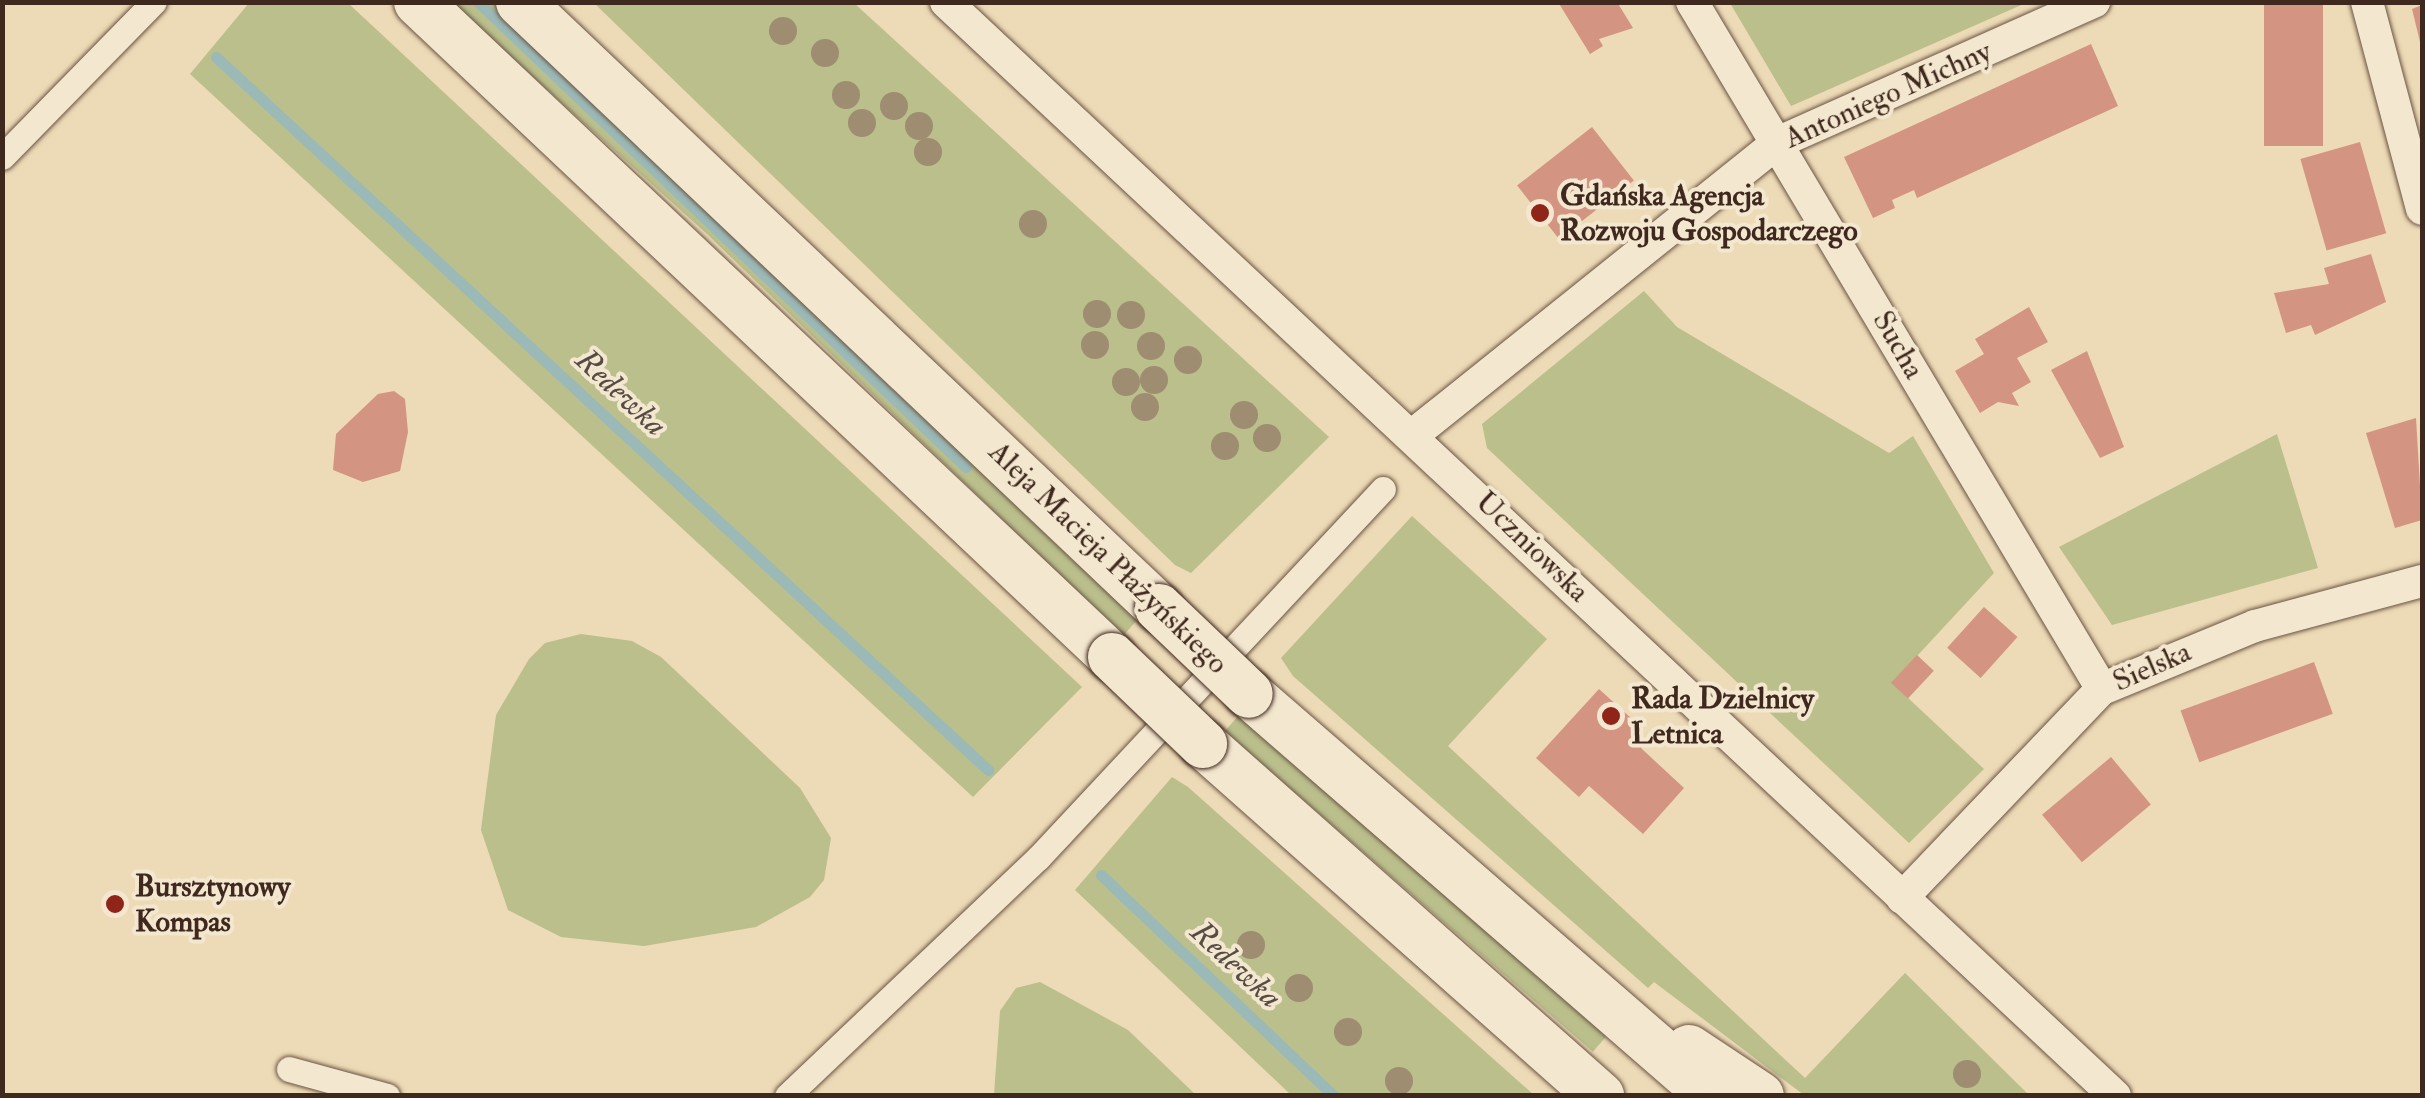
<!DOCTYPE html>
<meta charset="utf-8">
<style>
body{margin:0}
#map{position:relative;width:2425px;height:1098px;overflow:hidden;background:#eddab6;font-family:"IM FELL Double Pica",serif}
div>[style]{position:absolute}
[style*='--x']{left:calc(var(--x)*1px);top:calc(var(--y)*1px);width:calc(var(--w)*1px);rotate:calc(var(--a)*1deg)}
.green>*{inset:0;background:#babf8c;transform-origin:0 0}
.stream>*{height:11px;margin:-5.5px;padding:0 5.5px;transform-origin:5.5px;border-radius:5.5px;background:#9bb9b7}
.building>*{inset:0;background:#d39481;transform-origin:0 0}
.roads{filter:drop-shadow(0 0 2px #6a5443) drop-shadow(0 0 2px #6a5443)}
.pedestrian>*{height:25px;margin:-12.5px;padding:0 12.5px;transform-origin:12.5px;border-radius:12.5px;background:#f3e7d0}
.minor>*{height:32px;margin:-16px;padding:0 16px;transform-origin:16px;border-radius:16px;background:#f3e7d0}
.secondary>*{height:48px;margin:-24px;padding:0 24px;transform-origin:24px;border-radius:24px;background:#f3e7d0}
.bridges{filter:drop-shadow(0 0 2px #3f281d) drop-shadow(0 0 2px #3f281d)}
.secondary-bridge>*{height:48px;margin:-24px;padding:0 24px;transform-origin:24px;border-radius:24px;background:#f3e7d0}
.trees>*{width:28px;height:28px;margin:-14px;border-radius:50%;background:#9e8d71}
.dots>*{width:28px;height:28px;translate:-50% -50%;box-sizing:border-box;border:5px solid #f3e7d0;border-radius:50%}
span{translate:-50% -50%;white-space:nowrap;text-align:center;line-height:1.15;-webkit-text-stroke:8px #f3e7d0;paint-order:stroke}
.street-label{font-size:30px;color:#3f281d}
.poi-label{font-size:30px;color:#3f281d;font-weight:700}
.left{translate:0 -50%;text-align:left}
.water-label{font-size:32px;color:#564c44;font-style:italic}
.frame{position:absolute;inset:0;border:5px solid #3f281d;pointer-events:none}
</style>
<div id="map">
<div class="green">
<i style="clip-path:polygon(249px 3px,348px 3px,1082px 687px,973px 797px,190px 74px)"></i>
<i style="clip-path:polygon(451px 3px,494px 3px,1137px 620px,1123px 636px,707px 234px)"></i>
<i style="clip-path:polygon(594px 3px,854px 3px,1329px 437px,1191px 573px,1175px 565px)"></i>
<i style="clip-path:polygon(1730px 3px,2026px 3px,1791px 106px)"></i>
<i style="clip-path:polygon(1644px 291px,1677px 327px,1889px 453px,1913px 436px,1994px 573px,1892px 683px,1984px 769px,1909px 843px,1487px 448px,1482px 424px)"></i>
<i style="clip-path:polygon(2277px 434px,2318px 568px,2112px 625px,2059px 547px)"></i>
<i style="clip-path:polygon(1412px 516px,1547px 639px,1448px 746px,1805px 1078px,1905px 973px,2029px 1095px,1804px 1095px,1654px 982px,1648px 988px,1293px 676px,1281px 658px)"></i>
<i style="clip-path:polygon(581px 634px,632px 641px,661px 657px,800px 788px,831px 838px,824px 880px,810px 897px,756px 927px,644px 946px,561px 937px,508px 910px,481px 830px,496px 715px,529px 659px,545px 643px)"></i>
<i style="left:1239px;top:715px;width:488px;height:22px;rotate:41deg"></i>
<i style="clip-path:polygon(1172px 777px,1188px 787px,1534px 1095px,1291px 1095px,1075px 890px)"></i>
<i style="clip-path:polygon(1040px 982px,1128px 1030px,1196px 1095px,994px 1095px,1000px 1011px,1016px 988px)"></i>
</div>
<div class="stream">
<i style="--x:478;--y:2;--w:674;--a:43.62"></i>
<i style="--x:216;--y:57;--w:1051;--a:42.72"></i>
<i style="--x:1101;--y:875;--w:321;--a:43.5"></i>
</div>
<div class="building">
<i style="clip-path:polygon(1558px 2px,1617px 2px,1633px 28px,1599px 39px,1603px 46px,1590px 54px)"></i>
<i style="left:2264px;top:2px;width:59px;height:144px"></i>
<i style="clip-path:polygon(2422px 5px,2422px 46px,2421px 46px,2412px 9px)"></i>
<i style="clip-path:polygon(2091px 44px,2118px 106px,1917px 198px,1914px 190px,1892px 200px,1895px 208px,1873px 218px,1844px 157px)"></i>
<i style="left:1592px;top:127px;width:68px;height:95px;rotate:52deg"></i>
<i style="left:2360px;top:142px;width:95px;height:62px;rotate:74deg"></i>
<i style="clip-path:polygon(2371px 254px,2386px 302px,2315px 335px,2311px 325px,2286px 333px,2274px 293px,2329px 284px,2324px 268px)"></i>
<i style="clip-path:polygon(2029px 307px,2048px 342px,2017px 358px,2031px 382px,2012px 393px,2019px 406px,1998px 402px,1980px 413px,1955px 371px,1984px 354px,1975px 339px)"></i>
<i style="clip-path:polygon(2087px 351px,2124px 447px,2100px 458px,2051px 370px)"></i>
<i style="clip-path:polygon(394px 391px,405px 399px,408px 432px,400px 471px,363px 482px,333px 470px,336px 434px,378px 394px)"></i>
<i style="clip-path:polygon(2416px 418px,2422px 520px,2395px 528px,2366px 433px)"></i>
<i style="left:1984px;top:607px;width:45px;height:55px;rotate:42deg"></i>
<i style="left:1917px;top:655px;width:23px;height:38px;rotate:43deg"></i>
<i style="left:2314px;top:662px;width:55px;height:142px;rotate:70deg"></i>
<i style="clip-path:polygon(1599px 689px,1642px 728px,1635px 736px,1642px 749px,1684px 788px,1643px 834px,1589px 786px,1579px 797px,1536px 758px)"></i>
<i style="left:2111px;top:757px;width:62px;height:90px;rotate:50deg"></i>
</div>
<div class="roads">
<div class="pedestrian">
<i style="--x:2;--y:157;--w:217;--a:-45.6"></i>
<i style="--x:289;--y:1069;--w:102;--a:15.4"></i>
<i style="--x:787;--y:1096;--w:346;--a:-43.5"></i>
<i style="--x:1038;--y:858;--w:505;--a:-46.93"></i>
</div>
<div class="minor">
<i style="--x:946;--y:2;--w:1601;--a:43.1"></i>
<i style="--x:1692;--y:2;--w:800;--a:59.17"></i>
<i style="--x:2367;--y:2;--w:214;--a:75.1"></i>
<i style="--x:1414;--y:434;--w:467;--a:-38.7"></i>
<i style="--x:1779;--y:142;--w:345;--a:-24"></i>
<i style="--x:1902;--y:898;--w:289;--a:-46.3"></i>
<i style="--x:2102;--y:689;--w:165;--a:-22.4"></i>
<i style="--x:2255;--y:626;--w:173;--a:-15.1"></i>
</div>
<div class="secondary">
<i style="--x:418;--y:2;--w:954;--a:43.34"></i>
<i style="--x:520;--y:2;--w:881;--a:43.48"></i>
<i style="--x:1249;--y:694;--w:613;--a:40.97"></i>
<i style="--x:1203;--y:744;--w:531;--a:41.56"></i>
<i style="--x:1689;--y:1049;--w:85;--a:33.5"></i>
</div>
</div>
<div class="bridges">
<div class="secondary-bridge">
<i style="--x:1159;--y:608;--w:124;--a:43.7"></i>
<i style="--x:1112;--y:657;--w:126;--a:43.7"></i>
</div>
</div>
<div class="trees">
<i style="left:783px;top:31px"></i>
<i style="left:825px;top:53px"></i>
<i style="left:846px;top:95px"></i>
<i style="left:894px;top:106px"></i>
<i style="left:862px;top:123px"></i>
<i style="left:919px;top:126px"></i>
<i style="left:928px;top:152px"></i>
<i style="left:1033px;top:224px"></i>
<i style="left:1097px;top:314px"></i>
<i style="left:1131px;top:315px"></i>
<i style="left:1095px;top:345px"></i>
<i style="left:1151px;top:346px"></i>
<i style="left:1188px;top:360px"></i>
<i style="left:1154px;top:380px"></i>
<i style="left:1126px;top:382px"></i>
<i style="left:1145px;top:407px"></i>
<i style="left:1244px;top:415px"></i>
<i style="left:1267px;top:438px"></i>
<i style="left:1225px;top:446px"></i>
<i style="left:1251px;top:945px"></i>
<i style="left:1299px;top:988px"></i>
<i style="left:1348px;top:1032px"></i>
<i style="left:1967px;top:1074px"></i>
<i style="left:1399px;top:1081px"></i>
</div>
<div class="dots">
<i style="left:1540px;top:213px;background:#8f2418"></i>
<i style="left:1611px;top:716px;background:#8f2418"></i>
<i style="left:115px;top:904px;background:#8f2418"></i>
</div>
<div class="street-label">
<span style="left:1888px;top:95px;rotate:-24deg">Antoniego Michny</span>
<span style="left:1898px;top:345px;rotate:60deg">Sucha</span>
<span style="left:1532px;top:547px;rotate:44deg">Uczniowska</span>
<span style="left:1108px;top:558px;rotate:44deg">Aleja Macieja Płażyńskiego</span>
<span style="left:2152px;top:667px;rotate:-24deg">Sielska</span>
</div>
<div class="poi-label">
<span class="left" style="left:1560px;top:213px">Gdańska Agencja<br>Rozwoju Gospodarczego</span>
<span class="left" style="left:1631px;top:716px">Rada Dzielnicy<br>Letnica</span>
<span class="left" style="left:135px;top:904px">Bursztynowy<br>Kompas</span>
</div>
<div class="water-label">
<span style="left:621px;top:393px;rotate:43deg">Redewka</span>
<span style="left:1236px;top:965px;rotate:43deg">Redewka</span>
</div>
<div class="frame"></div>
</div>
